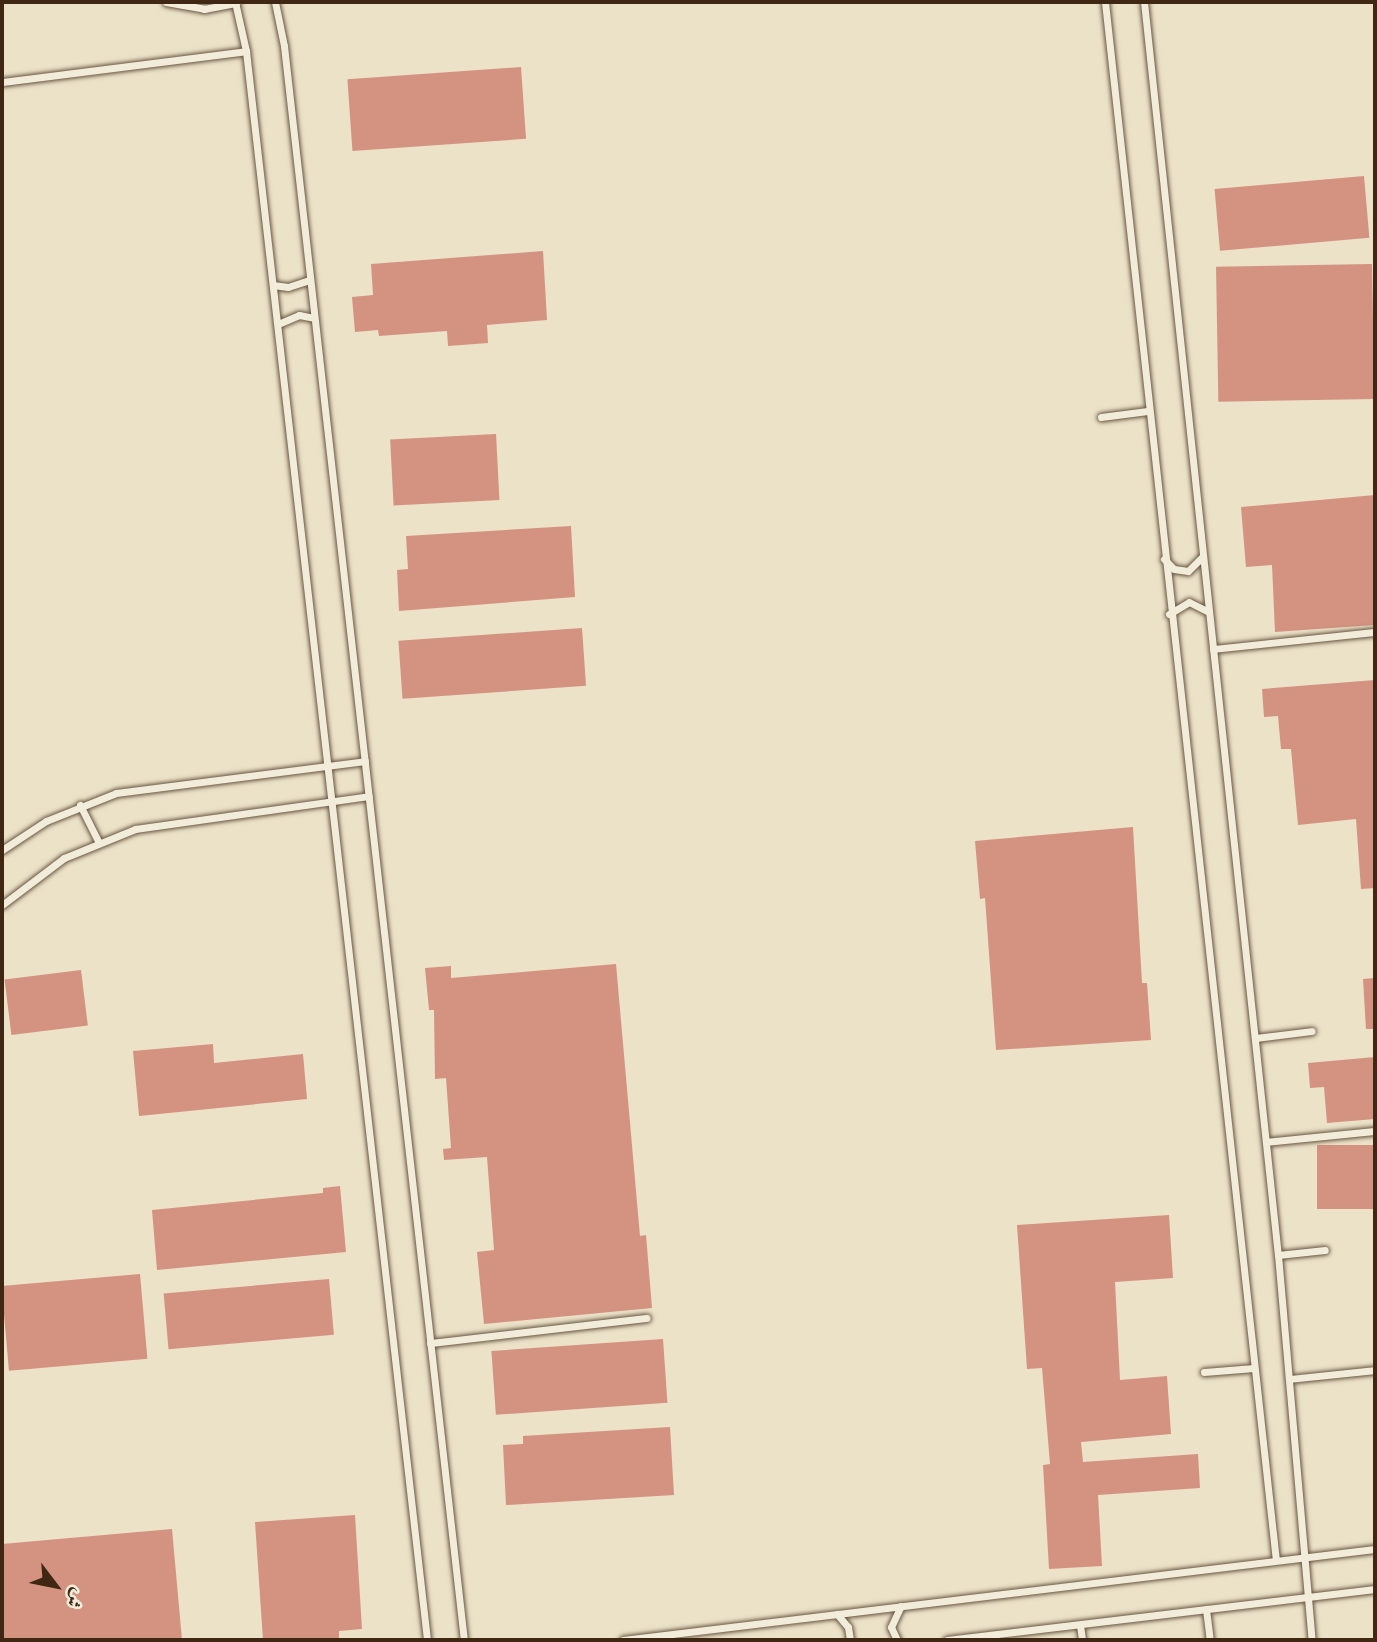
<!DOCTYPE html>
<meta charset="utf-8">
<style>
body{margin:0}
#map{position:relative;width:1377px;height:1642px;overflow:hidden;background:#ebe2c8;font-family:"Old Standard TT",Amiri,serif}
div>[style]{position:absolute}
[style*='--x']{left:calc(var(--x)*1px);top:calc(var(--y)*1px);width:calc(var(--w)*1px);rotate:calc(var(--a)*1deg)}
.building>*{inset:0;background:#d49280;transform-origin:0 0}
.roads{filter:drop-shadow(0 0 2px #6a5641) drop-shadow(0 0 2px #6a5641)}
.lane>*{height:7px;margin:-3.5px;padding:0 3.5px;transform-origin:3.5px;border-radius:3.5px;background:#f2ecdb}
span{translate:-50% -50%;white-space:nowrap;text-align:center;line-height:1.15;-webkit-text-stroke:5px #f2ecdb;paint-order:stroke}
.frame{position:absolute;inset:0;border:4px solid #3f2714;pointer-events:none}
.north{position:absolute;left:21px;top:1551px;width:70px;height:70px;-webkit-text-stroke:5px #f2ecdb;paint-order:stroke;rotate:122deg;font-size:19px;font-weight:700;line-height:28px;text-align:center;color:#3f2714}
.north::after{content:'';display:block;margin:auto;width:24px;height:32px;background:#3f2714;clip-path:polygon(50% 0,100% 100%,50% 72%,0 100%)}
</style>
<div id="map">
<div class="building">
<i style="left:521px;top:67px;width:72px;height:174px;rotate:86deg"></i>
<i style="left:1364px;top:176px;width:62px;height:150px;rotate:85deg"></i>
<i style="clip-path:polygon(543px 251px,547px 320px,487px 325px,488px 343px,448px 346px,447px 331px,379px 336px,378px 330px,355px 332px,352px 297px,373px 295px,371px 264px)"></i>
<i style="left:1372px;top:264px;width:135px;height:156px;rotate:89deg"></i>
<i style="left:496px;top:434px;width:66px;height:106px;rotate:87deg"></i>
<i style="clip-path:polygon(1375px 495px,1375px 625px,1275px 632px,1272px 565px,1246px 567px,1241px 507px)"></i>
<i style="clip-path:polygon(571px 526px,575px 597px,399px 611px,397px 570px,408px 569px,406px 536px)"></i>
<i style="left:582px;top:628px;width:58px;height:184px;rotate:86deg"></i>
<i style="clip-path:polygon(1375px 680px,1375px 888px,1361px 889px,1356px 819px,1298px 825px,1291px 749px,1281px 749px,1278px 716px,1264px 717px,1262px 689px)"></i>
<i style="clip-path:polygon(1133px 827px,1142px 983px,1147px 983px,1151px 1040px,996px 1050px,985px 898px,980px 899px,975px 841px)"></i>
<i style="clip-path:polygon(616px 964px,640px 1236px,646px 1235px,652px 1308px,484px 1324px,477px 1252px,494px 1250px,487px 1157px,444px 1160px,443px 1149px,451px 1148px,446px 1078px,435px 1079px,434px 1010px,429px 1010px,425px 968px,451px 966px,451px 978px)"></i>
<i style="left:81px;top:970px;width:56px;height:77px;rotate:83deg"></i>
<i style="clip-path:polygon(1375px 978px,1375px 1029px,1366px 1029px,1363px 979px)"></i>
<i style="clip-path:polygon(213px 1044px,214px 1063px,303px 1054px,307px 1099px,139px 1116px,133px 1051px)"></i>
<i style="clip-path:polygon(1375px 1057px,1375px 1119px,1327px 1123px,1324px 1087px,1310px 1088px,1308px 1063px)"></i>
<i style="left:1375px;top:1145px;width:64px;height:58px;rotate:90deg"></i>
<i style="clip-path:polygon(340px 1186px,346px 1252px,157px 1270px,152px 1210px,323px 1193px,323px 1188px)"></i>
<i style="clip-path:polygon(1169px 1215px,1173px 1278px,1115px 1282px,1120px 1380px,1167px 1376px,1171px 1434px,1081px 1442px,1083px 1462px,1198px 1454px,1200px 1488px,1098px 1495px,1102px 1566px,1049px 1569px,1043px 1465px,1050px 1464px,1042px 1368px,1027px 1369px,1017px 1225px)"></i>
<i style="left:140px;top:1274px;width:85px;height:139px;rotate:85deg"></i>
<i style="left:329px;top:1279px;width:56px;height:166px;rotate:85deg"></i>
<i style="left:663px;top:1339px;width:64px;height:172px;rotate:86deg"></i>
<i style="clip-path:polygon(670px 1427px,674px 1495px,506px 1505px,503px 1445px,523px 1444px,523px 1436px)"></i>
<i style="clip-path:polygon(355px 1515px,362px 1629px,339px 1631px,339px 1640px,263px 1640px,255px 1522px)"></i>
<i style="clip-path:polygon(172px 1529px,182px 1640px,2px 1640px,2px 1544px)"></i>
</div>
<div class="roads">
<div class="lane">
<i style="--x:166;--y:2;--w:39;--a:10"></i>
<i style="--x:204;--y:9;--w:33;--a:-11"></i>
<i style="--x:235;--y:2;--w:50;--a:77.3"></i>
<i style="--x:246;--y:51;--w:1599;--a:83.5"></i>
<i style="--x:275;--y:2;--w:45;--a:78.4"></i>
<i style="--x:284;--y:46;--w:1604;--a:83.56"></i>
<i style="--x:1105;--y:2;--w:1567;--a:83.74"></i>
<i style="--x:1144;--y:2;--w:1260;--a:83.9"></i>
<i style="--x:1278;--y:1255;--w:386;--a:85"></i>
<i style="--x:2;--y:82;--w:246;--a:-7.2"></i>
<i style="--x:273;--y:285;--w:15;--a:8"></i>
<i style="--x:288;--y:287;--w:23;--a:-18"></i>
<i style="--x:278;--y:324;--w:23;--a:-23"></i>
<i style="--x:299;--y:315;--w:15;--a:11"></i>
<i style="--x:1101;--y:417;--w:47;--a:-7.3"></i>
<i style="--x:1164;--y:559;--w:14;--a:45"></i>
<i style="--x:1174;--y:569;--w:14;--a:8"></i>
<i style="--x:1188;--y:571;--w:21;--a:-45"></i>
<i style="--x:1169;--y:614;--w:23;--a:-31"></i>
<i style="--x:1189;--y:602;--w:22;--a:27"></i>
<i style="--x:1213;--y:649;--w:163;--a:-6"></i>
<i style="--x:80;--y:805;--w:40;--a:63.4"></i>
<i style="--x:2;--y:850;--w:53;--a:-33.4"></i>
<i style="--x:46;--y:821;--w:75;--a:-21.8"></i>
<i style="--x:116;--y:793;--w:251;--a:-7.3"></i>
<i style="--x:2;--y:905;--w:78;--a:-37.2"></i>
<i style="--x:64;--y:858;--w:77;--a:-22.2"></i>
<i style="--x:135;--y:829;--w:236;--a:-8"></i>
<i style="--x:1255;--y:1038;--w:57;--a:-7"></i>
<i style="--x:1266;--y:1142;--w:110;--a:-5.8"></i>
<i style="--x:1278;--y:1255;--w:47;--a:-6.1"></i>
<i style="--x:430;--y:1343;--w:218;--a:-6.6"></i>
<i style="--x:1204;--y:1372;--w:50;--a:-4.6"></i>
<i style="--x:1289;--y:1379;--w:86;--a:-6"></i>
<i style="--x:1206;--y:1609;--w:31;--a:83"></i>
<i style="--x:837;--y:1614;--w:17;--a:50"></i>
<i style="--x:848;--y:1627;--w:13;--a:81"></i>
<i style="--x:1080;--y:1625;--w:15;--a:82"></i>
<i style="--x:623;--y:1640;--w:757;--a:-6.9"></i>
<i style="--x:897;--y:1640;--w:14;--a:-115"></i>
<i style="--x:891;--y:1627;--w:23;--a:-65"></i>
<i style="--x:947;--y:1640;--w:431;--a:-6.8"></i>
</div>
</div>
<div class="frame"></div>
<div class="north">ش</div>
</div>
